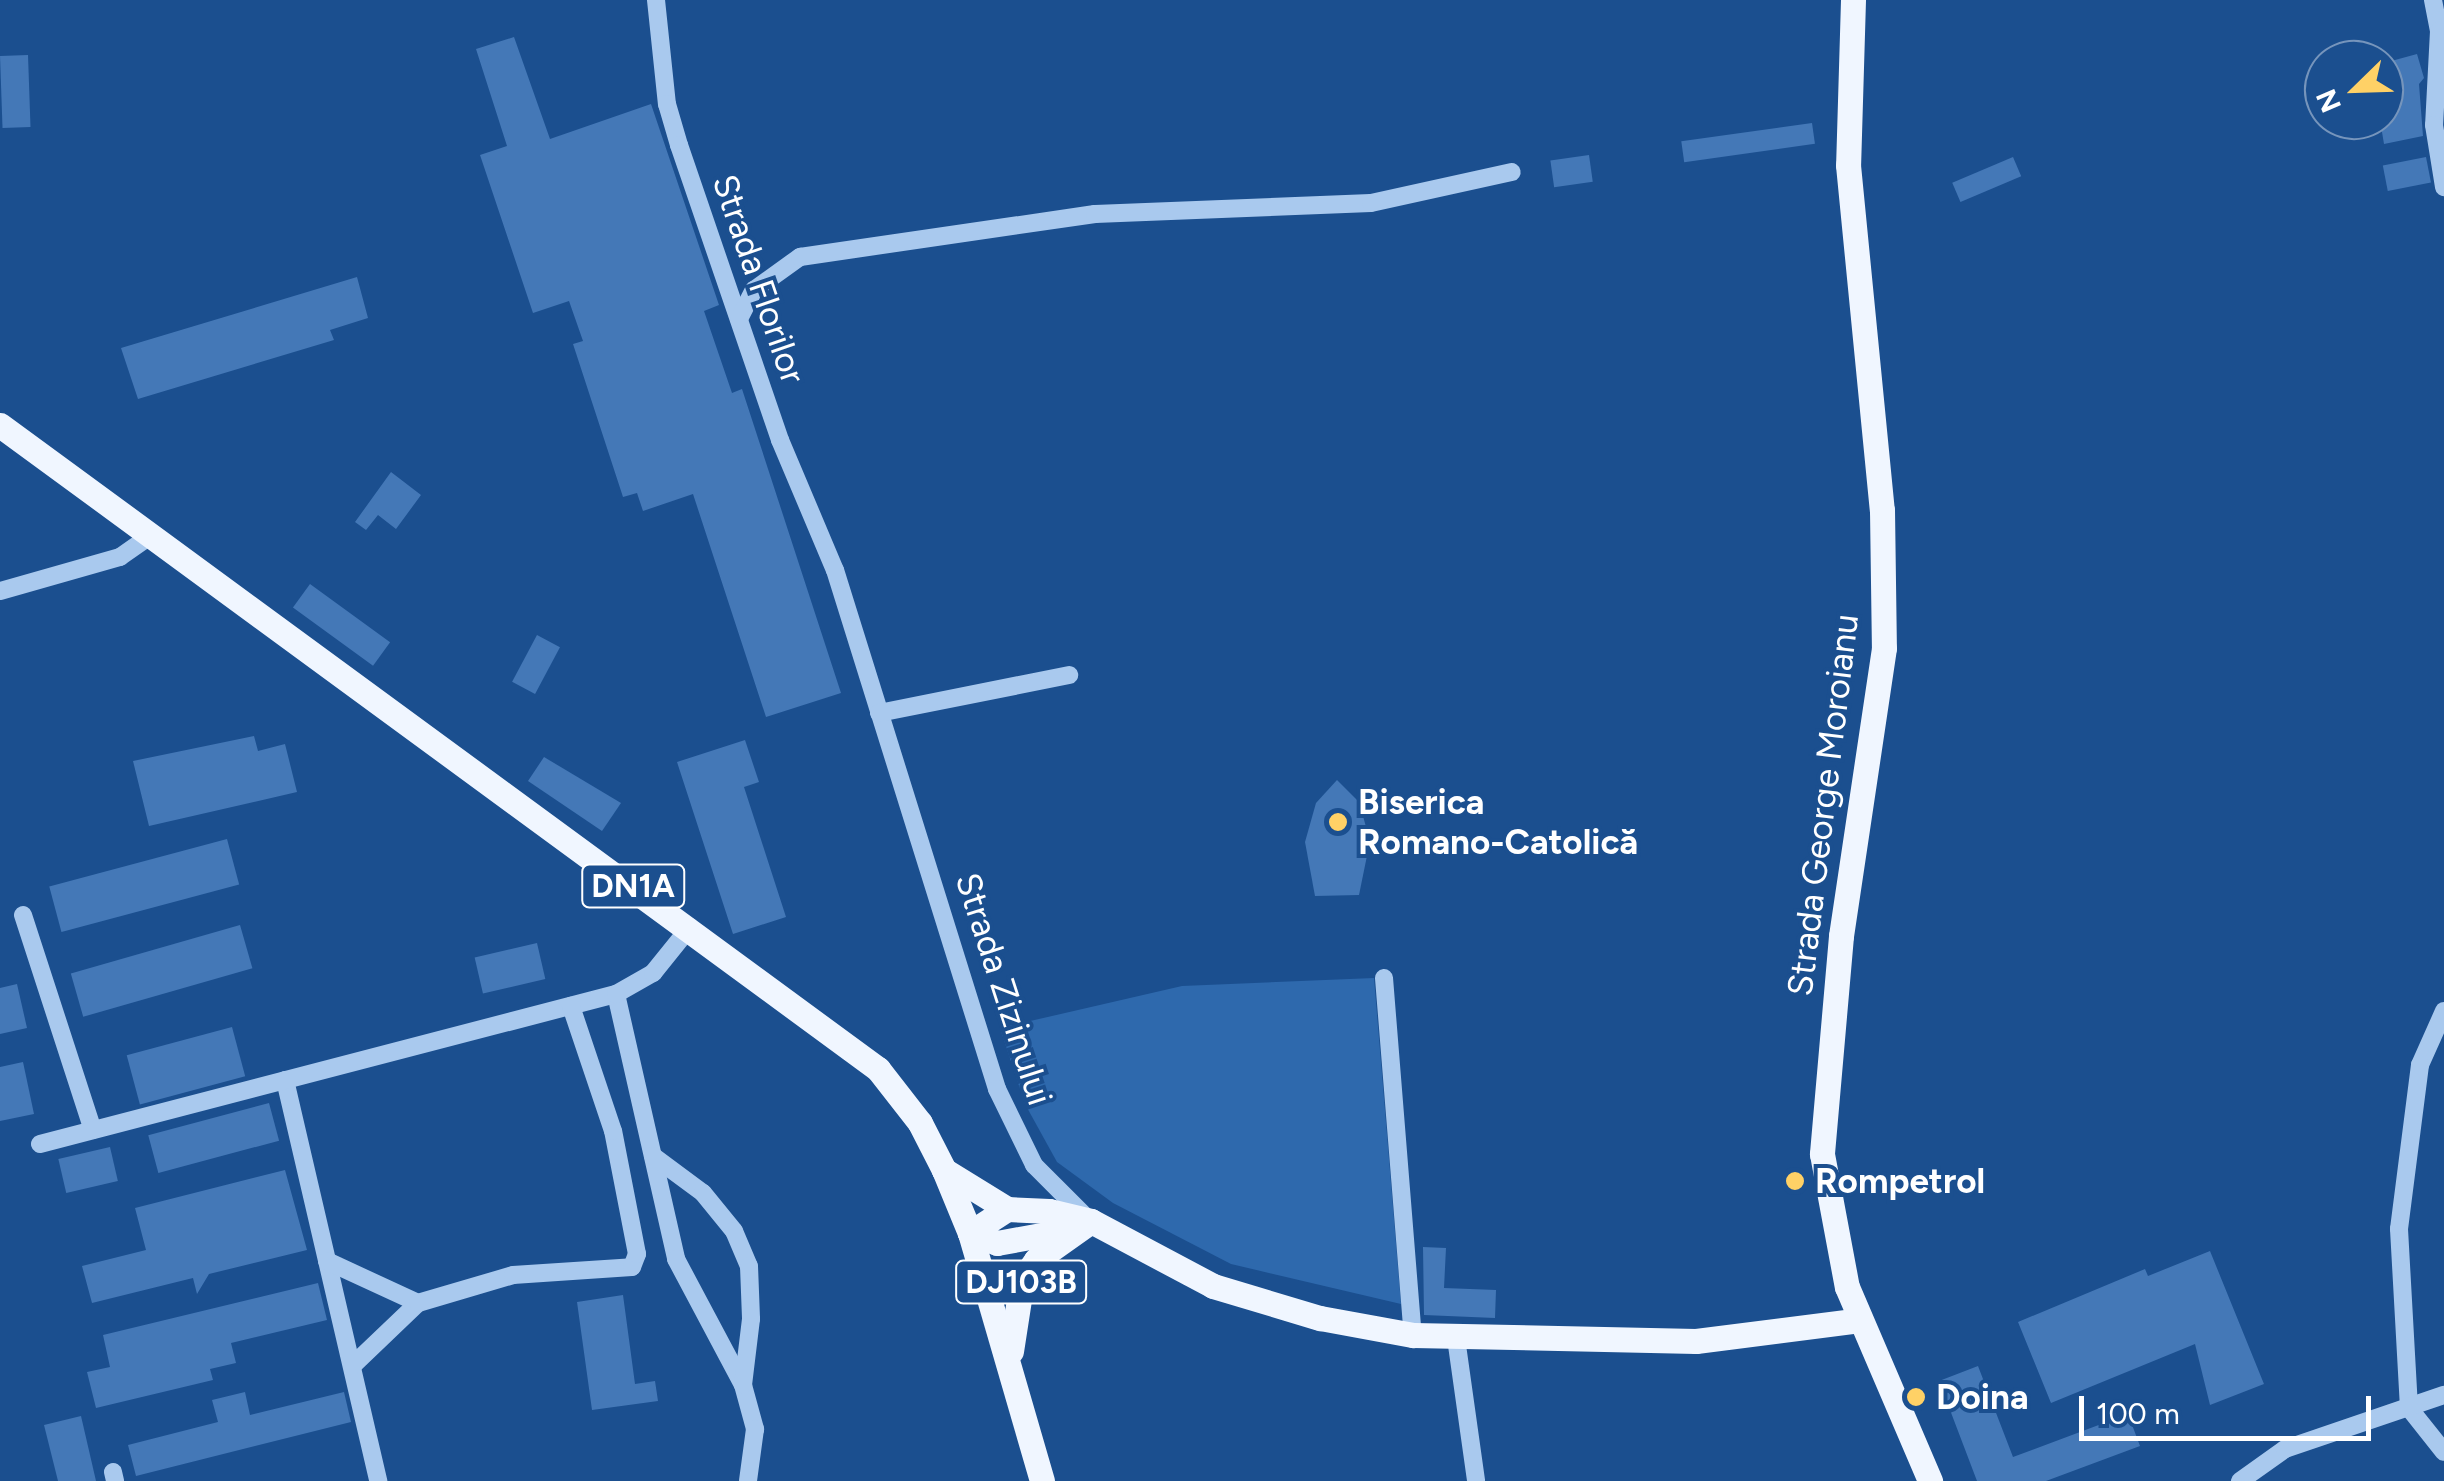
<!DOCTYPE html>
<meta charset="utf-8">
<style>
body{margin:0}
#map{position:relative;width:2444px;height:1481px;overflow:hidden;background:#1b4f8f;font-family:Figtree,sans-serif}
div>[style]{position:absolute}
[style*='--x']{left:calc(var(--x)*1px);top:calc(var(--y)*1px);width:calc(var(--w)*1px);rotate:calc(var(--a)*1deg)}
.green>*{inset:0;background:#2e69ad}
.building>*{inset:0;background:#4478b7;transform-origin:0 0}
.minor>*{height:18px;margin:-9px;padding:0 9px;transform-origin:9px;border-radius:9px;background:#a9c9ee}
.major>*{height:25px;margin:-12.5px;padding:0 12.5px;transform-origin:12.5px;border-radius:12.5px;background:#f0f6ff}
.dots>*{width:28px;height:28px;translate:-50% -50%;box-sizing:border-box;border:5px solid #1b4f8f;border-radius:50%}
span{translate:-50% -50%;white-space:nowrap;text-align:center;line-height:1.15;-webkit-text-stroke:8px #1b4f8f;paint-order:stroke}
.shield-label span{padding:2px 8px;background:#1b4f8f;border:2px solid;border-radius:8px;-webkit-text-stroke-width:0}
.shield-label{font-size:32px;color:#fff;font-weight:700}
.street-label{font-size:35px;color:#fff}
.poi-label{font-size:35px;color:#fff;font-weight:700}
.left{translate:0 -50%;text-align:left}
.north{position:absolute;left:2304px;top:40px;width:100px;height:100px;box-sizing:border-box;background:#1b4f8f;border:2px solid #7695bc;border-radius:50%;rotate:247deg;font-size:28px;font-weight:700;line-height:40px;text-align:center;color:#fff}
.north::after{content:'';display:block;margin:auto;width:35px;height:45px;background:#ffd166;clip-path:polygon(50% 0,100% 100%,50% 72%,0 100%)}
.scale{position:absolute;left:2079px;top:1396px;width:292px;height:45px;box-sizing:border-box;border:5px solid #fff;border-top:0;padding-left:12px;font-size:30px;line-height:35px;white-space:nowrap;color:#fff;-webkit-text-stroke:8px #1b4f8f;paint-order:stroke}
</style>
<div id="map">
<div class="green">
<i style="clip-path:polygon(1374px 978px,1401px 1304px,1231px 1264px,1113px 1203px,1057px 1162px,1025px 1104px,1000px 1028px,1182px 986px)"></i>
</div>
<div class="building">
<i style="clip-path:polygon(514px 37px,550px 139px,651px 104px,719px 305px,704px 311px,732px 393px,742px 389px,841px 693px,766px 717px,693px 494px,643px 511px,637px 493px,623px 497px,573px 344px,583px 341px,569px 301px,533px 313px,480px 155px,507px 146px,476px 49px)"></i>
<i style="clip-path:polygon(2417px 54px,2424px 78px,2419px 84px,2423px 136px,2384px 144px,2381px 126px,2391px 124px,2384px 63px)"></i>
<i style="left:28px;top:55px;width:72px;height:28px;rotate:88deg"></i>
<i style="left:1812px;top:123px;width:21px;height:132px;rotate:82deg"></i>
<i style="left:1589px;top:155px;width:27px;height:39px;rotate:82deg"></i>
<i style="left:2013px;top:157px;width:21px;height:66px;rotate:67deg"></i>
<i style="left:2426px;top:157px;width:26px;height:44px;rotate:79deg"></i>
<i style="clip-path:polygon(357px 277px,368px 318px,330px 330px,334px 340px,138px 399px,121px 348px)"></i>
<i style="clip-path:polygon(391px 472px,421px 495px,396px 529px,378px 515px,366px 530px,355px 522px)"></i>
<i style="left:310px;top:584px;width:99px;height:29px;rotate:36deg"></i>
<i style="left:537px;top:635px;width:26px;height:53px;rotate:28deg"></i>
<i style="clip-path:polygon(254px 736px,258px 751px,285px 744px,297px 792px,149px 826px,133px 761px)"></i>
<i style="clip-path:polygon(745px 740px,759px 782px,744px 787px,786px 917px,733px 934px,677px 762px)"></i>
<i style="clip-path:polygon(544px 757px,621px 803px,602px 831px,528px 781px)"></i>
<i style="clip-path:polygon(1337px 780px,1359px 802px,1370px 841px,1359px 895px,1315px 896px,1305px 842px,1316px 803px)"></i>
<i style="left:227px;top:839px;width:47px;height:184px;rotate:75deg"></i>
<i style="left:240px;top:925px;width:45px;height:176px;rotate:74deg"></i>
<i style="left:537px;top:943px;width:37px;height:64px;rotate:77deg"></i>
<i style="clip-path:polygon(17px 984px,27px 1028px,0 1034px,0 988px)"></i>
<i style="left:232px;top:1027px;width:51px;height:109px;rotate:75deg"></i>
<i style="clip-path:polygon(23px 1062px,34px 1114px,0 1121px,0 1067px)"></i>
<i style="left:269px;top:1103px;width:39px;height:125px;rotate:75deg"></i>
<i style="left:110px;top:1147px;width:35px;height:53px;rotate:77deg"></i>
<i style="clip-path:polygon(285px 1170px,307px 1250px,209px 1274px,197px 1294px,193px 1278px,92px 1303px,82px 1266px,146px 1250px,135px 1208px)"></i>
<i style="clip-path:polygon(1423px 1247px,1446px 1248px,1444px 1288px,1496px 1290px,1495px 1318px,1424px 1315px)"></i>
<i style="clip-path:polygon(2210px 1251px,2264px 1384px,2210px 1405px,2195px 1344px,2051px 1403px,2018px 1322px,2145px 1269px,2148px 1276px)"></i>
<i style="clip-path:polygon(318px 1283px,327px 1320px,231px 1343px,236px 1363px,210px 1369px,213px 1380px,96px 1408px,87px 1372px,110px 1367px,103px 1335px)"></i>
<i style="clip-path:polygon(623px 1295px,635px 1384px,655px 1381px,658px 1401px,592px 1410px,577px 1302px)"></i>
<i style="clip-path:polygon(1978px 1366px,2013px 1457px,2128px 1414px,2140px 1446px,2046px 1481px,1977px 1481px,1939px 1381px)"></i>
<i style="clip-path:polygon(245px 1392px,250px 1415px,344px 1392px,351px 1422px,136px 1476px,128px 1445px,218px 1422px,212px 1400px)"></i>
<i style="clip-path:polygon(81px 1416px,96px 1481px,58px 1481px,44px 1425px)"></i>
</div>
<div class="minor">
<i style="--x:656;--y:0;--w:105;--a:84"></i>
<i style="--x:667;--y:104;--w:43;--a:73.7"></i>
<i style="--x:679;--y:145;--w:312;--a:71.1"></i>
<i style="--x:780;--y:440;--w:141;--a:67.1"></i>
<i style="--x:835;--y:570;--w:544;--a:72.66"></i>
<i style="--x:997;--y:1089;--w:85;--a:64"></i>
<i style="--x:1034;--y:1165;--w:75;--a:45"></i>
<i style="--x:2433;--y:0;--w:32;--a:79"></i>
<i style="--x:2439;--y:31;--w:94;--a:93"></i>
<i style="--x:2434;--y:125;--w:63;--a:80.8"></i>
<i style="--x:739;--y:319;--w:33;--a:-63"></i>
<i style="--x:754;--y:290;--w:57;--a:-35.7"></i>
<i style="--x:800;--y:257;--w:298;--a:-8.3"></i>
<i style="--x:1095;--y:214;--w:276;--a:-2.3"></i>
<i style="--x:1371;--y:203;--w:144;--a:-12.4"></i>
<i style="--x:0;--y:591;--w:125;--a:-15.8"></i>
<i style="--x:120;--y:557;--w:39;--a:-35"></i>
<i style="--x:879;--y:713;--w:194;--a:-11.3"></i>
<i style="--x:23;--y:915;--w:226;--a:72"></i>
<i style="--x:1384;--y:978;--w:358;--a:85.4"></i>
<i style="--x:616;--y:994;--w:272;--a:77.2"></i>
<i style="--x:676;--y:1259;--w:143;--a:62"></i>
<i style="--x:743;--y:1385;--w:46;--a:74.7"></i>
<i style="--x:755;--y:1429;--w:52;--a:97.7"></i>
<i style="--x:2444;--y:1011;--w:59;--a:114"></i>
<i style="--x:2420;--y:1065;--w:165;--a:97.3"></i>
<i style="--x:2399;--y:1229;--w:179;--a:86.8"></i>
<i style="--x:2409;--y:1408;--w:56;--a:51.5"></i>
<i style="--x:285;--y:1080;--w:412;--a:76.9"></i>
<i style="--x:40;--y:1144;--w:595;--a:-14.6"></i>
<i style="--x:616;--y:994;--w:43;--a:-29.6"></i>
<i style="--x:653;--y:973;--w:59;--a:-51.2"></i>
<i style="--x:653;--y:1156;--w:62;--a:36.5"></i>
<i style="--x:703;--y:1193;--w:49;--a:50.8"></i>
<i style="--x:734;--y:1231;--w:38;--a:67"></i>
<i style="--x:749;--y:1266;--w:53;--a:87.8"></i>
<i style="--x:751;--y:1319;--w:66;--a:96.9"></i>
<i style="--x:327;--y:1261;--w:100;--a:24.8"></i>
<i style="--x:418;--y:1303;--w:91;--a:136.3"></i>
<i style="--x:418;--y:1303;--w:99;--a:-16.4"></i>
<i style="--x:513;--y:1275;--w:119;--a:-3.8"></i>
<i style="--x:632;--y:1267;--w:14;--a:-69"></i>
<i style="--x:637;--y:1254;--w:125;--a:-101"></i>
<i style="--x:613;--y:1131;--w:132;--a:-108.6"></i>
<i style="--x:1456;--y:1338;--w:144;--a:82"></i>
<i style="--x:113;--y:1472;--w:9;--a:77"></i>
<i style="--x:2240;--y:1481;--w:55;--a:-35.4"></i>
<i style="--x:2285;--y:1449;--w:168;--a:-18.8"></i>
</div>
<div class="major">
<i style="--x:1853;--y:0;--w:165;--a:91.7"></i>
<i style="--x:1848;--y:165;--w:347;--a:84.4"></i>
<i style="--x:1882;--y:510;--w:138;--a:89.2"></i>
<i style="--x:1884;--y:648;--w:291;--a:98.5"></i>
<i style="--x:1841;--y:936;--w:219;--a:95"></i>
<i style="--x:1822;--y:1154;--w:135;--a:79.4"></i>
<i style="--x:1847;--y:1287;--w:211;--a:66.8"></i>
<i style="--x:0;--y:425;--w:1089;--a:36.26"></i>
<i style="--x:878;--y:1069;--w:68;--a:52.1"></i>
<i style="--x:920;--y:1123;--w:53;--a:62.9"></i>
<i style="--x:944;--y:1170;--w:68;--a:67.6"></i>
<i style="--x:970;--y:1233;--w:258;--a:73.8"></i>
<i style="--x:944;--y:1170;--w:74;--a:31.8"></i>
<i style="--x:970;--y:1233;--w:44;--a:-33"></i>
<i style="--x:1007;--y:1209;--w:42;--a:2.7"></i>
<i style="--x:1049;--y:1211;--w:43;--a:13.4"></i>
<i style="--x:1091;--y:1221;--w:138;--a:28"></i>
<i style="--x:1213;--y:1286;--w:112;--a:16.7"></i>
<i style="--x:1320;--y:1318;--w:95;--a:10.4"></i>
<i style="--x:1413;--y:1335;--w:283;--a:1.2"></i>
<i style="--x:1696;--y:1341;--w:165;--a:-7.3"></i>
<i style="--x:970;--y:1233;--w:29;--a:20"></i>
<i style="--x:997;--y:1243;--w:67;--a:-10.3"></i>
<i style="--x:1011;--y:1351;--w:72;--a:-81.2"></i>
<i style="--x:1022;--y:1280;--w:24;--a:-55"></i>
<i style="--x:1036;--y:1260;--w:67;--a:-35.3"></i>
</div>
<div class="dots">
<i style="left:1338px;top:822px;background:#ffd166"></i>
<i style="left:1795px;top:1181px;background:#ffd166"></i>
<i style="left:1916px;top:1397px;background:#ffd166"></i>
</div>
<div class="shield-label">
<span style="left:633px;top:886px">DN1A</span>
<span style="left:1021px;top:1282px">DJ103B</span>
</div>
<div class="street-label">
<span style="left:759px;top:279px;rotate:71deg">Strada Florilor</span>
<span style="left:1823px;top:805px;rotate:-83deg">Strada George Moroianu</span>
<span style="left:1004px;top:989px;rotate:72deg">Strada Zizinului</span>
</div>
<div class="poi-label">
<span class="left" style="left:1358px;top:822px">Biserica<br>Romano-Catolică</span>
<span class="left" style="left:1815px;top:1181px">Rompetrol</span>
<span class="left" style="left:1936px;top:1397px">Doina</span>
</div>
<div class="north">N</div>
<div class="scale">100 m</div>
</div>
